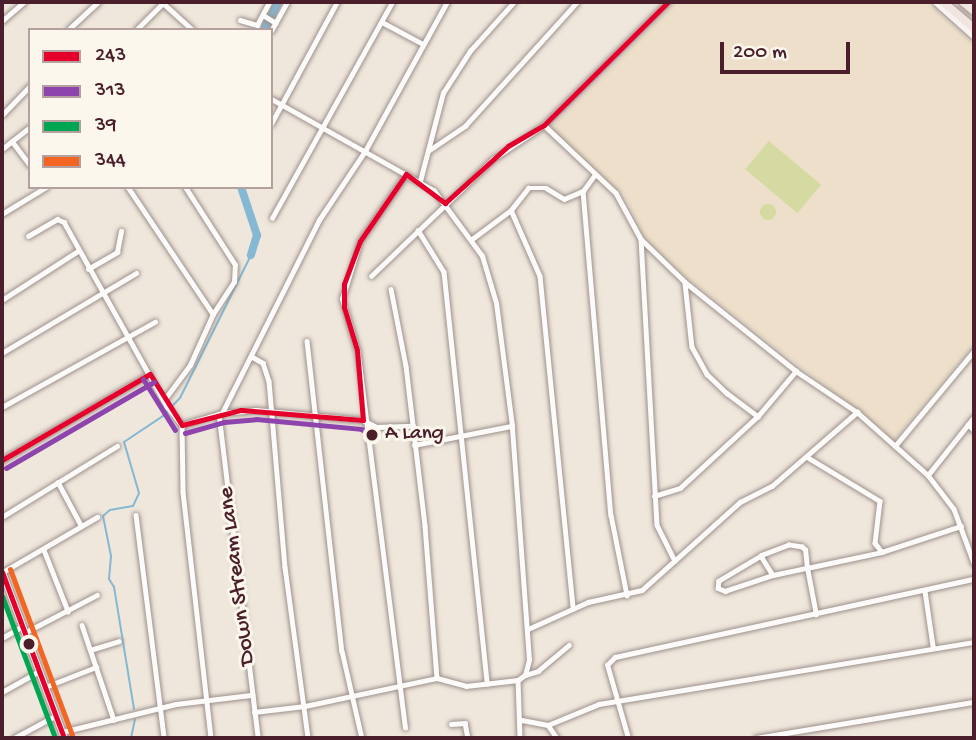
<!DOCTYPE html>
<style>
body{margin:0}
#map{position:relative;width:976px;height:740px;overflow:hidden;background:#f0e7dc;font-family:"Gochi Hand",sans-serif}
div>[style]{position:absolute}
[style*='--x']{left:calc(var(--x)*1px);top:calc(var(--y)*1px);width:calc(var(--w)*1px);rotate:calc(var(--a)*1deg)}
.built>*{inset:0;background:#eddfc9}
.green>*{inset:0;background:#d4daa2;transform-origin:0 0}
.round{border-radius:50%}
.stream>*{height:2px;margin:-1px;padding:0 1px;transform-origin:1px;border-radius:1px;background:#84b8d3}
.river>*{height:8px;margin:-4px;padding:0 4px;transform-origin:4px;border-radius:4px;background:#84b8d3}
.roads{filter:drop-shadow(0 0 2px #9c918d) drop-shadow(0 0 2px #9c918d)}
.street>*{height:4.5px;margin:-2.25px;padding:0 2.25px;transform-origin:2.25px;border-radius:2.25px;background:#fdfbfa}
.secondary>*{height:7px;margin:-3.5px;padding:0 3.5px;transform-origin:3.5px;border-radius:3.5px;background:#f8f3f0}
.primary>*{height:8px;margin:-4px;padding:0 4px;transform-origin:4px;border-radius:4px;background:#f0e6df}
.bus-1>*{height:5px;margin:-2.5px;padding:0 2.5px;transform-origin:2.5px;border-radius:2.5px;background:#e4002b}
.bus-2>*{height:5px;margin:-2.5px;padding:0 2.5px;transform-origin:2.5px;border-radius:2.5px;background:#8e44ad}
.bus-3>*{height:5px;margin:-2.5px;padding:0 2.5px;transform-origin:2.5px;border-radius:2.5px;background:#00a651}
.bus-4>*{height:5px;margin:-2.5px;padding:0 2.5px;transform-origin:2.5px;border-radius:2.5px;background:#f26522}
.dots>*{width:19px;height:19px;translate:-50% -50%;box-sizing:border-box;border:4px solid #fbf7ec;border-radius:50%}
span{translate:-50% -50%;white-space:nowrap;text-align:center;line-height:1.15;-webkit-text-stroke:6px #fbf7ec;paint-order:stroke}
.bus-label{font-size:21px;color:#4a1f2b}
.left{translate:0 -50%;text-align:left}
.street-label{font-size:23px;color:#4a1f2b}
.frame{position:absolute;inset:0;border:4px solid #4a1f2b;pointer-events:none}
.legend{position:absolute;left:28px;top:28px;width:245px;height:161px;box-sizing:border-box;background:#fbf7ec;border:2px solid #b4a19f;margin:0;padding:9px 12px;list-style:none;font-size:21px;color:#4a1f2b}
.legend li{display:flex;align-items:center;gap:14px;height:35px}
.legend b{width:35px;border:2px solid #b4a19f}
.scale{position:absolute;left:720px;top:42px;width:130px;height:32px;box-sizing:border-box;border:4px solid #4a1f2b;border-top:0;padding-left:9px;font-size:21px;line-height:24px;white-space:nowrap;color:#4a1f2b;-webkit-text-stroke:5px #fbf7ec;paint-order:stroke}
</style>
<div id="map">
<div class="built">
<i style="clip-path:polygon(676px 2px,926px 2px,974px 44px,974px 344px,894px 440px,676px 269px,644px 237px,624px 194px,593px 173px,551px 128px)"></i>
</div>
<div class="green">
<i style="left:769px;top:141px;width:68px;height:37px;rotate:40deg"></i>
<i class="round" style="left:760px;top:204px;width:16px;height:16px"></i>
</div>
<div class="stream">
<i style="--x:134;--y:709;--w:124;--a:-99.3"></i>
<i style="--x:114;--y:587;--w:9;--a:-122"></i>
<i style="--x:109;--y:579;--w:23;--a:-85"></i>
<i style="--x:111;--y:556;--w:41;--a:-101.3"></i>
<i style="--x:103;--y:516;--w:9;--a:-41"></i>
<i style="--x:110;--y:510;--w:23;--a:-10"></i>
<i style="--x:133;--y:506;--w:14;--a:-65"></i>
<i style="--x:139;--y:493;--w:53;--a:-106.4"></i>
<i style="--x:124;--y:442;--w:47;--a:-33.7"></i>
<i style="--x:163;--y:416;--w:25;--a:-47"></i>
<i style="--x:180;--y:398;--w:160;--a:-63.6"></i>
<i style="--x:131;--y:738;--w:19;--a:-78"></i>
</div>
<div class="river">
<i style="--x:264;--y:30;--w:31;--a:-63"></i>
<i style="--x:241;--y:187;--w:51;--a:71.6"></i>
<i style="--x:257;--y:235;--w:21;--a:107"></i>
</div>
<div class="roads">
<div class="street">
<i style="--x:163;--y:3;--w:40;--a:42"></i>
<i style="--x:263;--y:15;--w:15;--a:32"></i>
<i style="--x:240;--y:20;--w:18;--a:16"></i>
<i style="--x:257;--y:25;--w:26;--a:-62"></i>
<i style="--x:2;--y:21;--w:29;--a:-41"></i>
<i style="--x:382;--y:22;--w:47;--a:28.2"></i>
<i style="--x:68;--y:30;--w:41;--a:-43"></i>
<i style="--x:136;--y:30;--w:40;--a:-45"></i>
<i style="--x:271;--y:31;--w:33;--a:-61"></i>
<i style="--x:2;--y:115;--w:40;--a:-46"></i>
<i style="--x:271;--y:124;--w:139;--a:-61.6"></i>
<i style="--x:544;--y:125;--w:99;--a:43.4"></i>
<i style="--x:616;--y:193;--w:52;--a:61.5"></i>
<i style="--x:641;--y:239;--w:62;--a:44.3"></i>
<i style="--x:685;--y:282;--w:142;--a:38.7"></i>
<i style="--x:796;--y:371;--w:73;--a:33.9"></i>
<i style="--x:857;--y:412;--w:95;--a:41.6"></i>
<i style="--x:928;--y:475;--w:43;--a:52.6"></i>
<i style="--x:954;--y:509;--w:58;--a:69.7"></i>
<i style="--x:12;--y:141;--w:30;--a:53"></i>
<i style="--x:2;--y:149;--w:36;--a:-38"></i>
<i style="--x:428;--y:151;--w:45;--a:-34"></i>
<i style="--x:465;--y:126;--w:167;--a:-47.9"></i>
<i style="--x:420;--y:181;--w:91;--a:-75.4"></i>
<i style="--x:443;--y:93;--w:50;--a:-57.3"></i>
<i style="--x:470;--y:51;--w:66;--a:-48.1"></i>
<i style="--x:128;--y:187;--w:153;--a:56.2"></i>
<i style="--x:213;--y:314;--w:38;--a:-57"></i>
<i style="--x:234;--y:282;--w:17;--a:-87"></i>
<i style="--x:235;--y:265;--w:93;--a:-122.7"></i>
<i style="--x:583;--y:191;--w:325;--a:85.1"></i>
<i style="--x:611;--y:515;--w:82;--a:78.7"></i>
<i style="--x:511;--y:210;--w:72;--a:66.3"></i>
<i style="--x:540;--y:276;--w:334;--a:84.3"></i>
<i style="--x:2;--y:214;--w:52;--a:-31.5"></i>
<i style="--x:272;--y:218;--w:247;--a:-60.9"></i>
<i style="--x:418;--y:230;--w:49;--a:58.2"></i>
<i style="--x:444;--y:272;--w:414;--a:84"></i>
<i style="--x:28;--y:236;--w:34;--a:-30"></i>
<i style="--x:57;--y:219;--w:8;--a:23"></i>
<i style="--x:64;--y:222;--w:211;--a:60.8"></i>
<i style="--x:167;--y:406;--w:24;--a:52"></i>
<i style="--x:182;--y:425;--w:67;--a:89.1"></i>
<i style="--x:183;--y:492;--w:248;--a:83.5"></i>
<i style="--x:472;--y:239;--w:49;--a:-36.6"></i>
<i style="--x:511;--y:210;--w:28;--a:-52"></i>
<i style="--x:528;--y:188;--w:18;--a:0"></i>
<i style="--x:546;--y:188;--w:21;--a:31"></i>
<i style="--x:564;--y:199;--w:21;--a:-23"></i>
<i style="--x:583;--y:191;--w:19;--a:-54"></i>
<i style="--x:641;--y:239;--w:286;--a:86.8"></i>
<i style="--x:657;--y:525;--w:40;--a:63.4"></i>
<i style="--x:88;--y:269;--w:34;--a:-30"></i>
<i style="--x:117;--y:252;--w:21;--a:-79"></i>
<i style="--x:371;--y:276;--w:169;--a:-43.8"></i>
<i style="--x:493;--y:159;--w:61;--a:-33.7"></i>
<i style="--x:544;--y:125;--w:175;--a:-44.8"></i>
<i style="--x:685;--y:283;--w:64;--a:83.8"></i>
<i style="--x:692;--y:347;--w:31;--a:61"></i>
<i style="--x:707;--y:374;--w:28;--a:44"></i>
<i style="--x:727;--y:393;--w:39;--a:37"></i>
<i style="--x:758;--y:416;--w:59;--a:-49.8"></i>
<i style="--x:391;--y:289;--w:78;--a:79"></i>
<i style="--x:406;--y:366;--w:161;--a:83.2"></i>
<i style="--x:425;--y:526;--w:152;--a:85.5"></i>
<i style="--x:2;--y:300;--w:90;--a:-32.8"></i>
<i style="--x:307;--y:341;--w:312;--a:83.6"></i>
<i style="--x:342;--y:651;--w:89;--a:77.1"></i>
<i style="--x:2;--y:353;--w:156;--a:-30.8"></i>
<i style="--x:251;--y:356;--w:14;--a:30"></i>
<i style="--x:263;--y:363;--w:19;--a:72"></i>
<i style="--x:269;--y:381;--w:187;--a:85.1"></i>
<i style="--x:285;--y:567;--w:173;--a:82.3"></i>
<i style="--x:164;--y:400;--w:44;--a:-53.4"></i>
<i style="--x:190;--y:365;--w:56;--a:-65.7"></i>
<i style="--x:2;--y:407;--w:175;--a:-29.1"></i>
<i style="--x:222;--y:413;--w:216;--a:-63.3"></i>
<i style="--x:319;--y:220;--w:83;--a:-56.3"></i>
<i style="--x:365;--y:151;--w:170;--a:-61.2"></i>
<i style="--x:219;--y:414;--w:326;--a:83.1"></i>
<i style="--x:968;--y:424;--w:8;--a:45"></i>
<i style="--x:182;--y:425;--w:42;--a:-16.7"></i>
<i style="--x:222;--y:413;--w:34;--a:-5"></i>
<i style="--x:256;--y:410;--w:107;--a:5.3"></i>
<i style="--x:363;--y:420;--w:16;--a:27"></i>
<i style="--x:377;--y:427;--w:36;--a:-2"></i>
<i style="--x:414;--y:445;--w:100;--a:-11"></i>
<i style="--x:895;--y:446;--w:124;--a:-50.3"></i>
<i style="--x:807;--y:457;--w:85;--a:31.1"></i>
<i style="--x:880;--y:501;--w:42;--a:96.8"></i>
<i style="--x:875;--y:543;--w:11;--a:52"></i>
<i style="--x:2;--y:460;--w:171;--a:-30.2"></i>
<i style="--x:928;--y:475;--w:74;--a:-51.6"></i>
<i style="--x:58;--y:482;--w:49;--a:61.9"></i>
<i style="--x:654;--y:496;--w:27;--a:-17"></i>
<i style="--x:680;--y:488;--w:106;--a:-42.7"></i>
<i style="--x:136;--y:515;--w:225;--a:82.8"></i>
<i style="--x:2;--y:517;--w:135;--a:-31.7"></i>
<i style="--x:44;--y:550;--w:66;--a:68.5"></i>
<i style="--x:761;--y:556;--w:22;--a:58"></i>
<i style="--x:3;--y:572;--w:109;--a:-30.3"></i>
<i style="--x:925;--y:591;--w:56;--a:81.7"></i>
<i style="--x:816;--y:615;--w:48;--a:-100.8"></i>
<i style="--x:807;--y:568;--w:18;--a:-96"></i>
<i style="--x:805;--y:550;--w:4;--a:-135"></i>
<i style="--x:802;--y:547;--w:13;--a:-171"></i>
<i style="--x:789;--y:545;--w:30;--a:159"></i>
<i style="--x:761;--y:556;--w:49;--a:149.2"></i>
<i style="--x:719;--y:581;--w:7;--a:98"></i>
<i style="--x:718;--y:588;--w:8;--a:23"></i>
<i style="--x:725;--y:591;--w:51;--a:-18.4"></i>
<i style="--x:773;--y:575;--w:35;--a:-12"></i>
<i style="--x:807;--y:568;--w:77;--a:-12"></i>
<i style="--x:882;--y:552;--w:83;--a:-18.2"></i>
<i style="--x:82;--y:625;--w:100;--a:71.4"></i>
<i style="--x:528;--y:629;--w:66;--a:-24.2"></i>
<i style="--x:588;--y:602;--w:55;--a:-12.5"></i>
<i style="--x:642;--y:590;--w:132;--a:-41.9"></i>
<i style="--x:740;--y:502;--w:36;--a:-27"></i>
<i style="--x:772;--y:486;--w:113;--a:-41"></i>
<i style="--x:24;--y:633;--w:82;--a:-27.5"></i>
<i style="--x:2;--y:638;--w:22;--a:-30"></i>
<i style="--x:90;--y:650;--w:30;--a:-17"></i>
<i style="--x:526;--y:675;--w:13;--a:-18"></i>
<i style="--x:538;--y:671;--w:40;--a:-40"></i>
<i style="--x:518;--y:680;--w:58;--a:88"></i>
<i style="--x:45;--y:687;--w:55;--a:-21.4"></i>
<i style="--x:2;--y:692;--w:41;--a:-29.1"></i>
<i style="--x:254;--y:712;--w:51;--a:-6.7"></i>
<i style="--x:305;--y:706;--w:135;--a:-12"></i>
<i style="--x:437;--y:678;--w:30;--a:15"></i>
<i style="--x:466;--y:686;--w:52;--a:-6.6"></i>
<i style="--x:518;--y:680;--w:9;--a:-36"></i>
<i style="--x:525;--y:675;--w:16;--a:-75"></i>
<i style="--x:529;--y:660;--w:235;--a:-94.2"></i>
<i style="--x:512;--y:426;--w:124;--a:-97.4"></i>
<i style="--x:496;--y:303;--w:49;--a:-106.6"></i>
<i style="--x:482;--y:256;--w:81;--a:-126.4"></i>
<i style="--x:434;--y:191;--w:187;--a:-150.6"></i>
<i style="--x:522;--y:720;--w:26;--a:11"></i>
<i style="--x:548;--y:725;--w:55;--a:-22.4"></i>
<i style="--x:599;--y:704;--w:380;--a:-9.4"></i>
<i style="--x:451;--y:724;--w:14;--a:-4"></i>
<i style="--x:465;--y:723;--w:15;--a:79"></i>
<i style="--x:548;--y:725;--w:16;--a:55"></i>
<i style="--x:405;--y:728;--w:381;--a:-97.2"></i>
<i style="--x:357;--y:350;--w:53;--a:-106.4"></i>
<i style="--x:342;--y:299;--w:61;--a:-72.8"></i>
<i style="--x:360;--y:241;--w:81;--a:-55.5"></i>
<i style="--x:62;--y:732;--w:117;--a:-13.8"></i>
<i style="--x:176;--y:704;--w:77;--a:-6.8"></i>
<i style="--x:14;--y:738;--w:47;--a:-28.2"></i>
<i style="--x:628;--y:738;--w:76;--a:-106"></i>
<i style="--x:607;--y:665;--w:11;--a:-45"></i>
<i style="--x:615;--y:657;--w:367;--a:-12.3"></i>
<i style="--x:756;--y:738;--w:221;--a:-9.4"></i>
</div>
<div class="secondary">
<i style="--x:936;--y:2;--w:51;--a:41.8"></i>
<i style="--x:971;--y:2;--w:4;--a:45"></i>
<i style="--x:2;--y:572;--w:177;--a:69.5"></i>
</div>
<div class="primary">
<i style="--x:943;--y:2;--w:40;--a:40"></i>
<i style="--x:963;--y:2;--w:14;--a:39"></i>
</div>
</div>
<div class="bus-1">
<i style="--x:2;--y:460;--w:171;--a:-30.2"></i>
<i style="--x:150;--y:374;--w:60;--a:57.9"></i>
<i style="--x:182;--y:425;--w:61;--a:-14.3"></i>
<i style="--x:241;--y:410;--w:122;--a:4.7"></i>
<i style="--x:363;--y:420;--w:70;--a:-94.9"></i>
<i style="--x:357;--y:350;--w:45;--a:-106.8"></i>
<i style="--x:344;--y:307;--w:23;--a:-90"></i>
<i style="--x:344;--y:284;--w:46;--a:-69.6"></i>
<i style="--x:360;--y:241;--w:81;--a:-55.5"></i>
<i style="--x:406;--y:174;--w:49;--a:36.6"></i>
<i style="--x:445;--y:203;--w:85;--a:-42.1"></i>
<i style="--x:508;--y:146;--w:42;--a:-30.3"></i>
<i style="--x:544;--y:125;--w:175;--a:-44.8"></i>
<i style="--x:2;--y:572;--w:177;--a:69.5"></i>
</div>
<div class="bus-2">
<i style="--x:143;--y:379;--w:60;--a:57.9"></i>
<i style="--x:185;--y:433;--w:41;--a:-15.8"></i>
<i style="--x:224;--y:422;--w:32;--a:-5"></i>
<i style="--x:256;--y:419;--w:105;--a:5.4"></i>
<i style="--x:361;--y:429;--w:13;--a:27"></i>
<i style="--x:6;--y:468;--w:171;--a:-30.2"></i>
</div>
<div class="bus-3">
<i style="--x:2;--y:596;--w:152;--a:69.5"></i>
</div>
<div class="bus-4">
<i style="--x:10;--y:569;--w:177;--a:69.5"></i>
</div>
<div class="dots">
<i style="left:372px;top:435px;background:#4a1f2b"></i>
<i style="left:29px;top:644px;background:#4a1f2b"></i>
</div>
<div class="bus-label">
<span class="left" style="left:385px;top:435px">A Lang</span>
</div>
<div class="street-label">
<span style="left:238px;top:576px;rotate:-97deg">Down Stream Lane</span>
</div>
<div class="frame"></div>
<ul class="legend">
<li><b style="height:9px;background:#e4002b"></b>243</li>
<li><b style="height:9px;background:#8e44ad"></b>313</li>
<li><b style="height:9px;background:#00a651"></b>39</li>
<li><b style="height:9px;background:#f26522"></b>344</li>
</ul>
<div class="scale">200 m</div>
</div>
